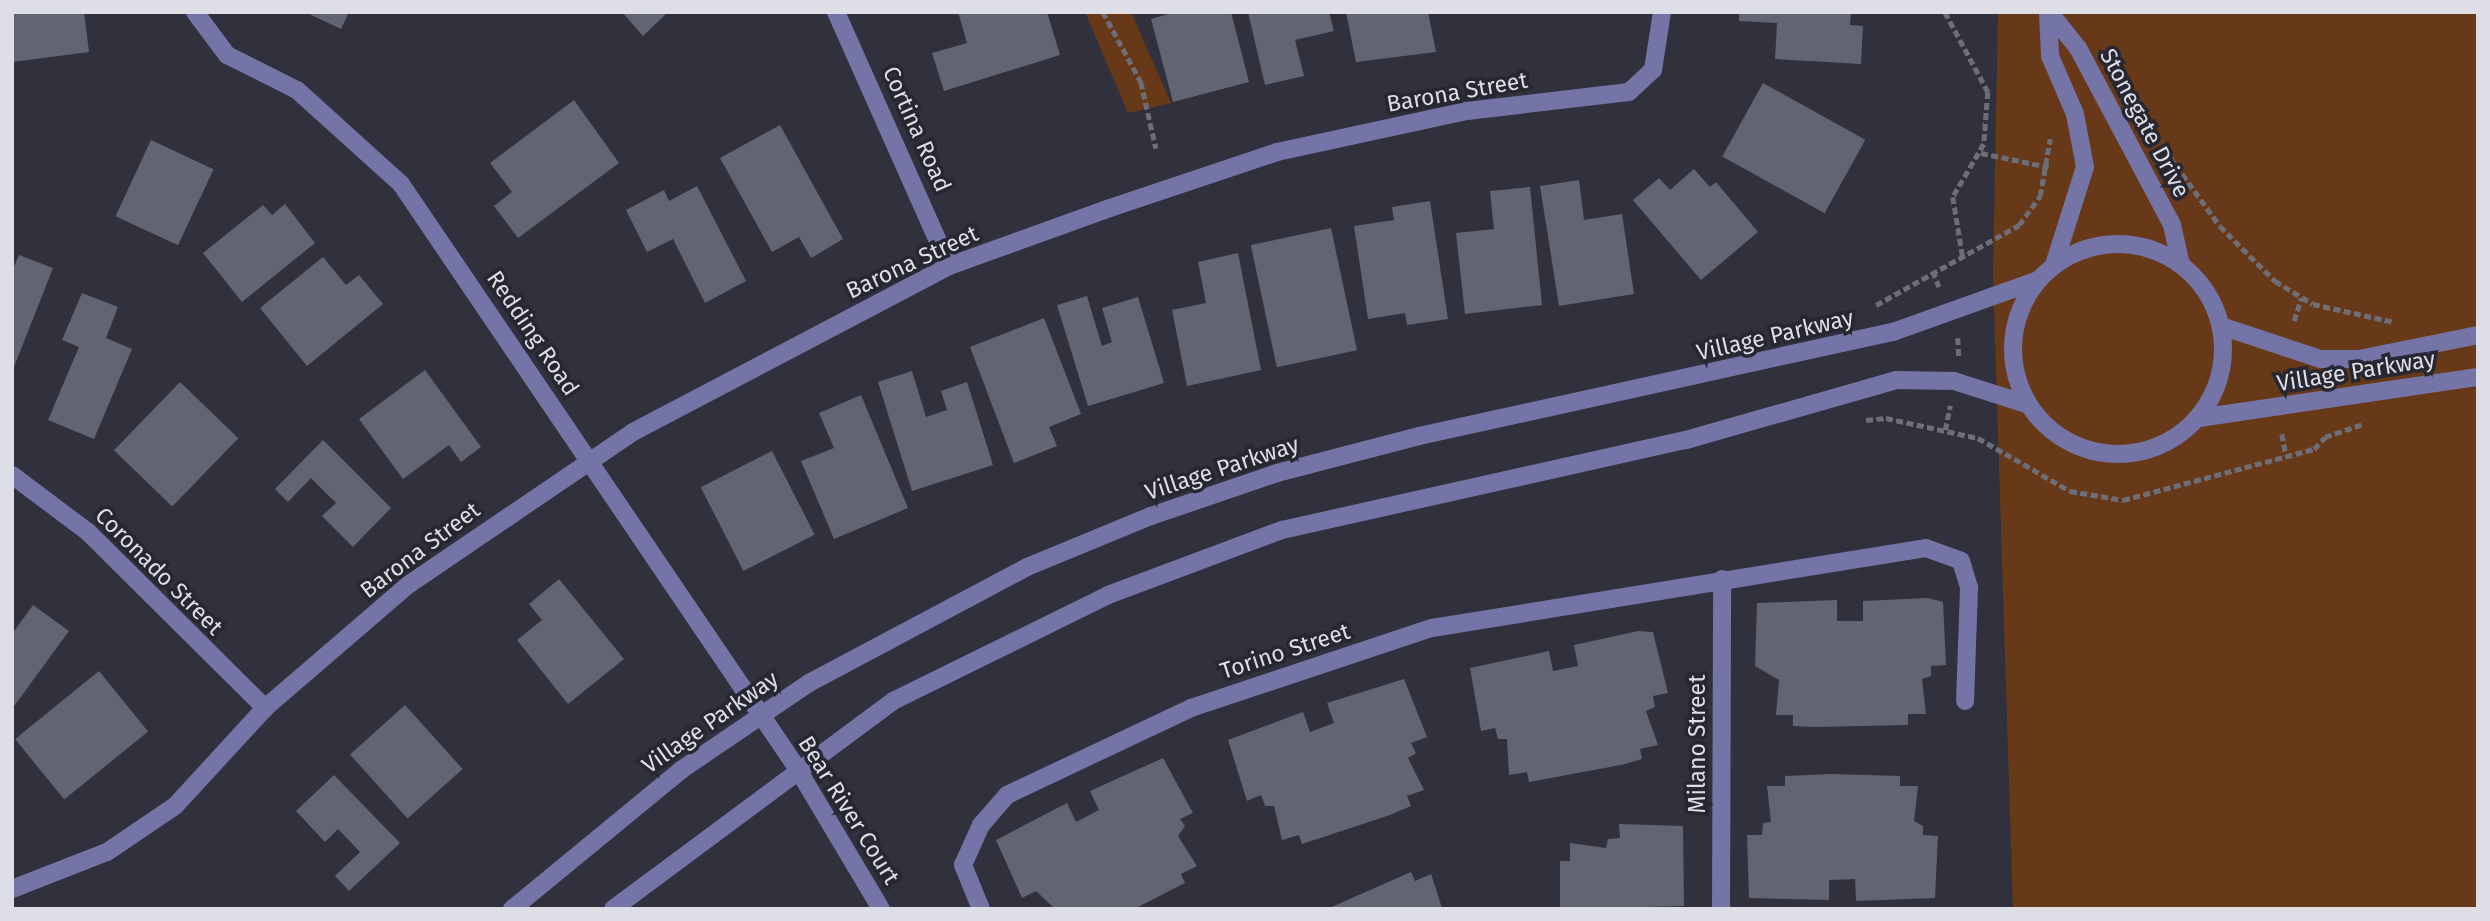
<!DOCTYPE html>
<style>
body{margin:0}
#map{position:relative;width:2490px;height:921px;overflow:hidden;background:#31313d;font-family:"Fira Sans",sans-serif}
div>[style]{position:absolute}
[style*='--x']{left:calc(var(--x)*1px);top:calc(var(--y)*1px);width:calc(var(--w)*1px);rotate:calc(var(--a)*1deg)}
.green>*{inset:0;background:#683918}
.building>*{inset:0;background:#636471;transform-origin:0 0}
.path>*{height:4.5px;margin-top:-2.25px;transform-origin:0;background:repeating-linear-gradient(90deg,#6d6e78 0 7px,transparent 0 10.5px)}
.minor>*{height:18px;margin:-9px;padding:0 9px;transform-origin:9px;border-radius:9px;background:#7474a7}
.minor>.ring{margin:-9px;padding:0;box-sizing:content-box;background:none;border:18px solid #7474a7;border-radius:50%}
span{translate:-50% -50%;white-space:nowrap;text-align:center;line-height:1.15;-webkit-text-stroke:7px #272732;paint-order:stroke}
.street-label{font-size:23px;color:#dddee6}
.frame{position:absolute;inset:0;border:14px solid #dddee6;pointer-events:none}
</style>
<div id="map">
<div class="green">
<i style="clip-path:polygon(1085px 12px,1131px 12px,1171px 103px,1128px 113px)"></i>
<i style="clip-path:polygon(1998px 12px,2478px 12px,2478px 909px,2013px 909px,1993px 275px)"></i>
</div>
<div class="building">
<i style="clip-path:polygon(12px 12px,84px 12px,89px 52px,12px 62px)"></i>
<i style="clip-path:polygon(305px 12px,349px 12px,341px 29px)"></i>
<i style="clip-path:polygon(622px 12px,668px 12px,643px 36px)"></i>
<i style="clip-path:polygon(958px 12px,1047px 12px,1060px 55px,944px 91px,932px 53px,967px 43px)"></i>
<i style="clip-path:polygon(1176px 12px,1231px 12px,1249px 82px,1173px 102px,1151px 19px)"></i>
<i style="clip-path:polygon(1248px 12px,1329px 12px,1334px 31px,1295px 40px,1304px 76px,1265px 85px)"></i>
<i style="clip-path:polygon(1346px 12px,1428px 12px,1436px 52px,1356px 62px)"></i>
<i style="clip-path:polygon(1739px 12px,1851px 12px,1850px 25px,1863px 26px,1861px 64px,1775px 59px,1777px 23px,1739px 21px)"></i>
<i style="left:1763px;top:83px;width:117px;height:84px;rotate:29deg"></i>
<i style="clip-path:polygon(574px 100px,619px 163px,518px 238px,494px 206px,512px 192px,490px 163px)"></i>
<i style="clip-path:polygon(780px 125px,843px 239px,811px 258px,799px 237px,772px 252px,720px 158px)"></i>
<i style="left:151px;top:140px;width:69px;height:84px;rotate:25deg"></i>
<i style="clip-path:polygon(1694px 169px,1710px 187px,1716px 182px,1758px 232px,1701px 280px,1633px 200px,1659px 178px,1670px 190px)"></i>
<i style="clip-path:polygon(1579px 180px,1584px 220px,1622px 214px,1634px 294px,1559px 306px,1540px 186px)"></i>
<i style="clip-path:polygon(697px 186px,746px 281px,705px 303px,673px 239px,647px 252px,626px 210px,664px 190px,669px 201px)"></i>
<i style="clip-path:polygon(1530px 187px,1542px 305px,1465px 314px,1456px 233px,1494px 229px,1490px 191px)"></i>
<i style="clip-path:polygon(1430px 201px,1448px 319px,1407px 325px,1405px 313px,1368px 319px,1354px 226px,1394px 220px,1392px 207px)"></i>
<i style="clip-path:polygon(285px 204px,315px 243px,242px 302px,203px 253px,263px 205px,272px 215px)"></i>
<i style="left:1331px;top:228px;width:125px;height:82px;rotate:78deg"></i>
<i style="clip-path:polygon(1238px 253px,1261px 370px,1187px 386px,1172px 310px,1206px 303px,1198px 262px)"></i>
<i style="clip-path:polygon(19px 255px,53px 268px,12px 372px,12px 271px)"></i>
<i style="clip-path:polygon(323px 257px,346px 285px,359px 275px,383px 304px,307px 366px,260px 308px)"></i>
<i style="clip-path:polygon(82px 293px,118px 307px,106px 338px,132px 349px,94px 439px,48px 420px,79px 347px,62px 340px)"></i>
<i style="clip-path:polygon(1087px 296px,1102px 346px,1112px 342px,1102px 308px,1138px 297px,1164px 383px,1088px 406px,1057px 305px)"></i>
<i style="clip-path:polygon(1044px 318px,1081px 414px,1049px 427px,1057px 446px,1014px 463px,970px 347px)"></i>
<i style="clip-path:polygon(425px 370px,481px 447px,461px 462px,449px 445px,403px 479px,359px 419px)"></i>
<i style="clip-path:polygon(912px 371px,926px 417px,947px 410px,941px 391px,967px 382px,993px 465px,912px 491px,878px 382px)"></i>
<i style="left:180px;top:382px;width:81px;height:95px;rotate:44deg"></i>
<i style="clip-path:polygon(861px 395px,908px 508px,834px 539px,801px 461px,834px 448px,819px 413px)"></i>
<i style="clip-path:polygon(323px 440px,391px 508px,353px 547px,322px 516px,336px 503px,311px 478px,288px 502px,275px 489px)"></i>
<i style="left:772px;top:451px;width:94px;height:80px;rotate:63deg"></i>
<i style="clip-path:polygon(559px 579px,624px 659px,568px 704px,517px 640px,542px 620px,529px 604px)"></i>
<i style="clip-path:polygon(1928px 598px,1943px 602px,1946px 665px,1931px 666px,1931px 676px,1922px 679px,1926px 714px,1908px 714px,1908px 725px,1815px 727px,1793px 726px,1793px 715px,1776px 715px,1779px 680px,1755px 666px,1757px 603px,1837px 600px,1837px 621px,1863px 621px,1863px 601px)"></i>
<i style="clip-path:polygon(33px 605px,69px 631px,12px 709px,12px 634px)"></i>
<i style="clip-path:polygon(1638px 631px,1653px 632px,1668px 693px,1653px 696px,1655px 707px,1646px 711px,1658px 745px,1640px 749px,1642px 759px,1621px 765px,1529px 782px,1527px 772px,1509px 775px,1507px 739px,1498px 739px,1495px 728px,1481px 731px,1470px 668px,1549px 651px,1553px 671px,1578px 666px,1574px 645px)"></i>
<i style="left:99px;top:671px;width:78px;height:108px;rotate:51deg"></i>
<i style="clip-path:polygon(1404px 679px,1427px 737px,1411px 743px,1416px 753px,1408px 758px,1424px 790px,1407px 796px,1411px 806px,1390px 815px,1302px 844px,1299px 835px,1282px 840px,1274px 806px,1265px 806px,1261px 795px,1247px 801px,1228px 740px,1303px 712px,1310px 732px,1334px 723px,1327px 703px)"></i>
<i style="left:405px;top:705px;width:86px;height:74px;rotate:48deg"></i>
<i style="clip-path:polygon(1163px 758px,1193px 813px,1180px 819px,1185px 826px,1178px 836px,1197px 866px,1181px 874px,1185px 883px,1134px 909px,1055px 909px,1036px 891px,1022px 898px,996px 840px,1067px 803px,1076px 822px,1099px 810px,1090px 791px)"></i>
<i style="clip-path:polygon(1830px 774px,1900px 776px,1900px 786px,1918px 786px,1914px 821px,1923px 826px,1923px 835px,1938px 836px,1935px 898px,1856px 901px,1855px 879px,1829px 880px,1829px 900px,1749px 898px,1747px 835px,1762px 835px,1763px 823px,1771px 822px,1767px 786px,1785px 786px,1785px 776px)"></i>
<i style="clip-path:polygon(334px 775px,400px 843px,349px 891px,335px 876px,360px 852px,338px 829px,325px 842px,296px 811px)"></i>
<i style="clip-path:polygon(1619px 824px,1683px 826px,1684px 906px,1560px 909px,1560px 861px,1570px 861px,1570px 843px,1606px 848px,1608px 839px,1620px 838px)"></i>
<i style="clip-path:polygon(1411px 872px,1415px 881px,1431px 874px,1442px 908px,1453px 909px,1327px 909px)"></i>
</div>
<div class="path">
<i style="--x:1103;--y:12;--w:80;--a:61.5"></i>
<i style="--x:1141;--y:82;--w:68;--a:77.2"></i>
<i style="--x:1945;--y:12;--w:91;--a:61.7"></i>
<i style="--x:1988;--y:92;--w:52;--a:94.4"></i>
<i style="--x:1984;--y:144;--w:61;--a:120.3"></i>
<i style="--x:1953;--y:197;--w:62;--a:80.7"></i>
<i style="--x:1981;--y:153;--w:69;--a:11.6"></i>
<i style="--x:2170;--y:157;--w:85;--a:54.1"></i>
<i style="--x:2220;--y:226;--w:78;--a:45"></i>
<i style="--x:2275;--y:281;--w:44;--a:31.2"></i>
<i style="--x:2313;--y:304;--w:83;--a:12.5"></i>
<i style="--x:1933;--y:271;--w:17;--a:69"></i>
<i style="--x:1876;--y:305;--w:164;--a:-29.2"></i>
<i style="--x:2019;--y:225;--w:36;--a:-54"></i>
<i style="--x:2040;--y:196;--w:58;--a:-80"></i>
<i style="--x:2294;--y:321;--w:24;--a:-73"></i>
<i style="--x:1958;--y:338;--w:18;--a:87"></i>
<i style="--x:1866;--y:420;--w:20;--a:-6"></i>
<i style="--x:1886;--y:418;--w:94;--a:12.3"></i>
<i style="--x:1978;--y:438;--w:106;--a:29.9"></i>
<i style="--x:2070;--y:491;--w:54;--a:9.6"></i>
<i style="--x:2123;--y:500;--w:198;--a:-15"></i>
<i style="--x:2314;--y:449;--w:16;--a:-47"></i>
<i style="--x:2325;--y:437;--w:40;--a:-18.9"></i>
<i style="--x:1945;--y:430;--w:25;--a:-78"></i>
<i style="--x:2282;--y:434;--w:21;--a:79"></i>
</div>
<div class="minor">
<i style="--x:195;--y:12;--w:54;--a:53.3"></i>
<i style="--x:227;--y:55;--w:78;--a:26.6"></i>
<i style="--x:297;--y:90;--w:140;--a:42.1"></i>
<i style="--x:401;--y:184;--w:706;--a:55.86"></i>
<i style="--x:797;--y:768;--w:164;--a:59.2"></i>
<i style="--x:836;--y:12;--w:278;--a:66"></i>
<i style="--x:2048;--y:12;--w:44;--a:87.4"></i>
<i style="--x:2050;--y:56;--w:63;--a:66.7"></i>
<i style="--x:2075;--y:114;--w:54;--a:79.3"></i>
<i style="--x:2085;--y:167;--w:103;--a:107.6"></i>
<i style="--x:2049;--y:12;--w:46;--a:51.1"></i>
<i style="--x:2078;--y:48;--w:200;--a:62"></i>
<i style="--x:2172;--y:225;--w:41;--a:77.3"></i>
<i class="ring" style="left:2013px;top:244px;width:192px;height:192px"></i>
<i style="--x:2221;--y:326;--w:104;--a:18.4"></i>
<i style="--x:2320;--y:359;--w:39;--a:0"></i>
<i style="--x:2359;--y:359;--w:121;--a:-11.4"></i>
<i style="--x:2199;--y:418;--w:282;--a:-8.4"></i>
<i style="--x:12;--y:475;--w:95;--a:36.9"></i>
<i style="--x:88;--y:532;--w:250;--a:44.8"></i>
<i style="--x:12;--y:889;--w:102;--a:-21.3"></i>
<i style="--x:107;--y:852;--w:82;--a:-34.1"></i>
<i style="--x:175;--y:806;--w:133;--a:-47.4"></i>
<i style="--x:265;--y:708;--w:189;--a:-40.7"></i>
<i style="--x:408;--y:585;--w:272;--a:-34.2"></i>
<i style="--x:633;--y:432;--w:357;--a:-27.7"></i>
<i style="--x:949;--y:266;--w:171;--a:-19.8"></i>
<i style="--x:1110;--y:208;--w:176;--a:-18.5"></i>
<i style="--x:1277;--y:152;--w:194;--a:-12.2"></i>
<i style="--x:1467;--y:111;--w:163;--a:-6.7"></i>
<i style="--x:1629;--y:92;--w:33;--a:-43"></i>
<i style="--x:1653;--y:70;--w:59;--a:-81.2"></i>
<i style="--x:512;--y:909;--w:219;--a:-39.4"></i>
<i style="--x:681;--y:770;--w:155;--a:-34.2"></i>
<i style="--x:809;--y:683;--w:247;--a:-28"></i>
<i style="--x:1027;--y:567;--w:134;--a:-22.4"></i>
<i style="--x:1151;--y:516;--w:133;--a:-18.8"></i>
<i style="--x:1277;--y:473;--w:147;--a:-14.6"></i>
<i style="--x:1419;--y:436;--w:485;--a:-12.4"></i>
<i style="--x:1893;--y:332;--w:154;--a:-19.7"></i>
<i style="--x:613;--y:909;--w:349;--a:-36.6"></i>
<i style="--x:893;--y:701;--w:240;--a:-26.2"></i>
<i style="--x:1108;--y:595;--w:186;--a:-20.5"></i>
<i style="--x:1282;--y:530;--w:414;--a:-12.6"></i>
<i style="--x:1686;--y:440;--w:218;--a:-15.9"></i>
<i style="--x:1896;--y:380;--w:58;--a:1"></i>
<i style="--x:1954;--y:381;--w:79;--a:17.7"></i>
<i style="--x:981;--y:909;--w:48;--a:-112.2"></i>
<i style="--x:963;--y:865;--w:44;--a:-65.8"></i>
<i style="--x:981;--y:825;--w:40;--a:-49"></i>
<i style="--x:1007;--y:795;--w:204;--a:-25.3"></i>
<i style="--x:1191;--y:708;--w:254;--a:-18.4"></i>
<i style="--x:1432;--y:628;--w:500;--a:-9.2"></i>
<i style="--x:1926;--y:548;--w:37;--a:20"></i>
<i style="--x:1961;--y:561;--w:28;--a:73"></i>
<i style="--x:1969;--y:588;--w:113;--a:92"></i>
<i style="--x:1721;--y:909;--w:330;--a:-89.8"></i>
</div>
<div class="street-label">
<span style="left:1457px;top:92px;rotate:-10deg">Barona Street</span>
<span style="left:2145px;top:123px;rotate:62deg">Stonegate Drive</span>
<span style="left:917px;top:129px;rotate:66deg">Cortina Road</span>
<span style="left:912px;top:262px;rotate:-25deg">Barona Street</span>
<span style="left:533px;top:333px;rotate:56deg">Redding Road</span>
<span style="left:1775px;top:335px;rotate:-13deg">Village Parkway</span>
<span style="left:2356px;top:371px;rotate:-9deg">Village Parkway</span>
<span style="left:1222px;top:468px;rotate:-18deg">Village Parkway</span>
<span style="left:420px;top:550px;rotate:-37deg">Barona Street</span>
<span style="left:159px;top:571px;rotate:45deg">Coronado Street</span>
<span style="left:1285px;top:651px;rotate:-18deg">Torino Street</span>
<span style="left:710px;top:722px;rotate:-35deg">Village Parkway</span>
<span style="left:1697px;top:744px;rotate:-90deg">Milano Street</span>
<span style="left:849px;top:810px;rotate:58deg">Bear River Court</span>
</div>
<div class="frame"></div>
</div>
